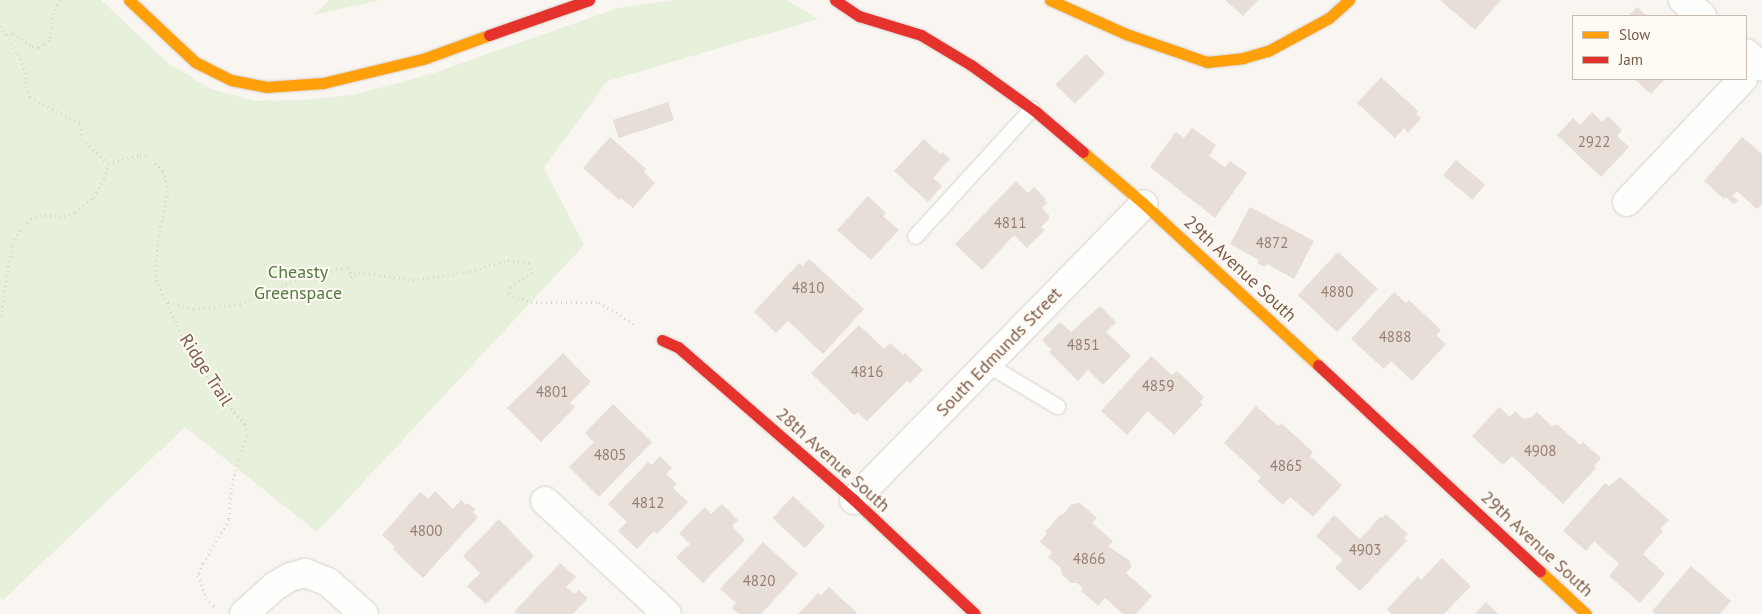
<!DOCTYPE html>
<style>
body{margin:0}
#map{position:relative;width:1762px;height:614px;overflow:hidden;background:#f9f5f0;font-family:"PT Sans",sans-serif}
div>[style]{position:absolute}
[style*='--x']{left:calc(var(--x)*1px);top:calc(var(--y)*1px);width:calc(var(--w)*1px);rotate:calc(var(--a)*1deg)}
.green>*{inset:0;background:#e7f0db}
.building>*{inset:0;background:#e6ded7;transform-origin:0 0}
.path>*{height:3px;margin-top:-1.5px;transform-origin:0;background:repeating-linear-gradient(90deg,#dcd5d0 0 1px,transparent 0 5px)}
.roads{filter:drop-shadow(0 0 1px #d7d1cb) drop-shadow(0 0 1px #d7d1cb)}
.lane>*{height:15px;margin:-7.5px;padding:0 7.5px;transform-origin:7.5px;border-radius:7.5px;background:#fefefd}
.street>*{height:28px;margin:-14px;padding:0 14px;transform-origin:14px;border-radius:14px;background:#fefefd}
.slow>*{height:11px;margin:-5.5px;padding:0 5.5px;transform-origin:5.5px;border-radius:5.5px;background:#ff9f0a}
.jam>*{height:11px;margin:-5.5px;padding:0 5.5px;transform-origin:5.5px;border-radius:5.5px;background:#e5322d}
span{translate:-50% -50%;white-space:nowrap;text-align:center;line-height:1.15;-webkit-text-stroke:4px #fffaf3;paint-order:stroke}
.number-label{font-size:15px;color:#977e72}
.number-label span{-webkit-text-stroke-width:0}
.street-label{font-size:18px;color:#7a5c4d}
.park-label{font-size:18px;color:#537a41}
.legend{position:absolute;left:1572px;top:15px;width:175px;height:65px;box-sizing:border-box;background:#fffaf3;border:1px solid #cabbb1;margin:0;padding:6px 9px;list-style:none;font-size:15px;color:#7a5c4d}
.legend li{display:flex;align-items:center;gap:10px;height:25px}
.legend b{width:25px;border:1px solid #cabbb1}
</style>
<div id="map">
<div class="green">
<i style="clip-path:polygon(0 0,101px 0,168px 63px,211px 89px,254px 101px,304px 100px,353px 95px,431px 74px,618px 8px,676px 0,787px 0,818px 19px,607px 81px,544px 168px,584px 245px,317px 532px,185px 427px,3px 600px,0 597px)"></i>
<i style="clip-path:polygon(329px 0,381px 0,314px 15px)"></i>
</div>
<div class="building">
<i style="clip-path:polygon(1225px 0,1258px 0,1243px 16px)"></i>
<i style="clip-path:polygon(1440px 0,1501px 0,1475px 30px)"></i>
<i style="clip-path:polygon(1637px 7px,1647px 16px,1628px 16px)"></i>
<i style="left:1086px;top:54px;width:27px;height:43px;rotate:45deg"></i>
<i style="clip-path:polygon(1381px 77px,1418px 111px,1416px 114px,1421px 118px,1408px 133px,1404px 128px,1395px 138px,1357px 103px)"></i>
<i style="clip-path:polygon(1634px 79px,1665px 79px,1651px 94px)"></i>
<i style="left:668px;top:102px;width:19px;height:58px;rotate:72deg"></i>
<i style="clip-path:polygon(1592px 112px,1602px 122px,1608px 116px,1622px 130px,1617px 136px,1629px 147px,1601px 177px,1557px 135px,1573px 118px,1580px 125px)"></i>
<i style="clip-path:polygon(1192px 128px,1216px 145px,1209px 156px,1225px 167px,1230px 161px,1247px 173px,1215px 218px,1150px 167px,1176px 132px,1184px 138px)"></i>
<i style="clip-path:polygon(610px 137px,646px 169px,644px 172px,655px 183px,633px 208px,621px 198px,619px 200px,583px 168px)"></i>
<i style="clip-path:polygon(1742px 137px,1762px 154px,1762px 204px,1757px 209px,1737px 191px,1732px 196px,1738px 200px,1734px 204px,1726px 197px,1724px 199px,1704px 181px)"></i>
<i style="clip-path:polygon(924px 139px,940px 154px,942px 152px,950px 159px,933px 178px,942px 186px,928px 202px,894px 171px)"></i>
<i style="left:1456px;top:160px;width:38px;height:20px;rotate:40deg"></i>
<i style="clip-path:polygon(1016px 181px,1028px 193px,1034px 187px,1046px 199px,1044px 200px,1047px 203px,1042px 208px,1049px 215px,1049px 219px,1041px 227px,1045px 230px,1027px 248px,1014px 235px,982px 270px,955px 244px)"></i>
<i style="clip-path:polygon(868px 196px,886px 213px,883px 216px,899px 230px,871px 260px,837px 230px)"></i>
<i style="clip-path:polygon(1250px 207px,1314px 241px,1294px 279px,1267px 264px,1265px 267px,1257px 263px,1259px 260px,1230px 244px)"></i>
<i style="left:1338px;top:252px;width:54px;height:59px;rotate:43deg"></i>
<i style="clip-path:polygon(809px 259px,864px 309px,823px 354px,788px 321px,776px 333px,754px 312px,799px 263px,803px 266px)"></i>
<i style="clip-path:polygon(1394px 292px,1406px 303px,1409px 300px,1441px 330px,1436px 335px,1446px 344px,1412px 381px,1391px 361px,1384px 369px,1351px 339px)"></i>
<i style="clip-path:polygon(1100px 306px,1116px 322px,1106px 332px,1131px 356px,1103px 385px,1088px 370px,1078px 381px,1049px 352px,1052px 350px,1042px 340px,1060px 322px,1071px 332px)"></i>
<i style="clip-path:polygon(859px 325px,884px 349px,890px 343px,903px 355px,905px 353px,923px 370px,910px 383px,907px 381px,867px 421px,858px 412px,854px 415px,811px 373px)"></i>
<i style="clip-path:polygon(563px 353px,591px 382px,570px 403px,575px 407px,541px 442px,507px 408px)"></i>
<i style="clip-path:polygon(1151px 356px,1172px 375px,1177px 371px,1204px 397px,1200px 402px,1203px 404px,1174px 435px,1148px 411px,1127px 435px,1101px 411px)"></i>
<i style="clip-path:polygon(613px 404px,652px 442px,599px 497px,569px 467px,594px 442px,585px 433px)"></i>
<i style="clip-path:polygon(1256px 406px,1278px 426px,1281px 423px,1313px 452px,1310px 456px,1342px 485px,1313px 517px,1290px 497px,1283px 505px,1257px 481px,1261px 477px,1224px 443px)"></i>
<i style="clip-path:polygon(1499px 407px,1510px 417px,1515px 411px,1523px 419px,1532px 417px,1537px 412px,1552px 426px,1558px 425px,1580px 445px,1583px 442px,1601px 458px,1594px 466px,1596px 468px,1563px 504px,1512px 456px,1503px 465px,1472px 436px)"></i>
<i style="clip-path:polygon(660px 456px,672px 468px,666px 474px,677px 484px,673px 488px,688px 502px,657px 534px,654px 531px,637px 549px,618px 531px,627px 522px,608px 504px,648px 462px,652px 465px)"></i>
<i style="clip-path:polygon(1620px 477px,1669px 520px,1660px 529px,1663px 531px,1643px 554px,1665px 574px,1640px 603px,1609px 576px,1619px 564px,1594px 541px,1586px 551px,1563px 531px,1605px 483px,1609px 486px)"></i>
<i style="clip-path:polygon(435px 491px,453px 509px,461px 500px,466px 505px,468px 503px,476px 510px,473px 512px,478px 517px,423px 578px,393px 549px,395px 547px,382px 535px,420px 492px,428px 499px)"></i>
<i style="left:793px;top:496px;width:44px;height:30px;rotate:43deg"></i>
<i style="clip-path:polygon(1080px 503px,1097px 518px,1092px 523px,1113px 541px,1108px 546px,1130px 561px,1131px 567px,1126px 573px,1152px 596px,1136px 614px,1123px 614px,1105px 598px,1098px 606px,1081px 591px,1083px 588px,1077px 583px,1071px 583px,1062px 575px,1061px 568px,1048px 557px,1052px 552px,1040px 542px,1047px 533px,1045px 532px,1061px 514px,1062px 515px,1072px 504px)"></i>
<i style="clip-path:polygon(722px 504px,738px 520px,732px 526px,745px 540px,703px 583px,676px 557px,690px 544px,679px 533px,705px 507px,711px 514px)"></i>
<i style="clip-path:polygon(1386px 514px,1408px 534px,1404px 538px,1407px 541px,1360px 591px,1335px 568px,1343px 560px,1316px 536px,1334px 515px,1360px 539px,1380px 517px,1382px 518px)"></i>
<i style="clip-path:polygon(499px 519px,534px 556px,486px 604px,467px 586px,480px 573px,463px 556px)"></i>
<i style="clip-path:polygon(763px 542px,798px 574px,761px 614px,739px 614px,732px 608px,736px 603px,720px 589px)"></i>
<i style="clip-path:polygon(1442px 558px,1471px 586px,1444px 614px,1392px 614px,1387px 609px,1418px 576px,1421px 580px)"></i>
<i style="clip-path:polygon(560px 563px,576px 577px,566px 587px,574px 594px,579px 590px,588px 598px,573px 614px,517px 614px,514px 612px)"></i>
<i style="clip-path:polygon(1691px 566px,1731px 601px,1720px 614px,1655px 614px,1652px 611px)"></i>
<i style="clip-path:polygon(829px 587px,858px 614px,798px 614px,818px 593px,821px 595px)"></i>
<i style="clip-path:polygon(1486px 602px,1498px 614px,1475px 614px)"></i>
</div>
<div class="path">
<i style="--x:0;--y:26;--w:33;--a:57"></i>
<i style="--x:18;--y:54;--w:21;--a:67"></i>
<i style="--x:26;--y:73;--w:13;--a:90"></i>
<i style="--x:26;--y:86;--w:12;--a:70"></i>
<i style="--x:30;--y:97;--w:58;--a:27.9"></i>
<i style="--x:81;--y:124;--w:15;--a:86"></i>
<i style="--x:82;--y:139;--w:35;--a:43"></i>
<i style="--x:6;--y:34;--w:7;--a:-8"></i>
<i style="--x:13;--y:33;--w:23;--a:34"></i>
<i style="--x:32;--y:46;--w:7;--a:16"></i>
<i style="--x:39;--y:48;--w:7;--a:-34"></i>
<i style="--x:45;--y:44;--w:8;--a:-50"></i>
<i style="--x:50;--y:38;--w:24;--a:-83"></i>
<i style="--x:53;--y:14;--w:16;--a:-63"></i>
<i style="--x:108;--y:163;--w:33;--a:-14"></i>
<i style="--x:140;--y:155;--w:8;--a:7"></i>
<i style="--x:148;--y:156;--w:21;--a:45"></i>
<i style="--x:163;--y:171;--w:21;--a:76"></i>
<i style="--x:168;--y:191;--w:50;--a:101.5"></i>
<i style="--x:158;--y:240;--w:40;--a:92.9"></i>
<i style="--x:156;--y:280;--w:68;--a:64.9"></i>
<i style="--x:185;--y:342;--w:66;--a:56.8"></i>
<i style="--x:221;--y:397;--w:36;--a:48"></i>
<i style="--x:245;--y:424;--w:12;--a:81"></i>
<i style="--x:247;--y:436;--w:49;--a:107.7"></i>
<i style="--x:232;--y:483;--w:36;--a:95"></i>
<i style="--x:229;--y:519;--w:51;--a:120.6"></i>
<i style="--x:203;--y:563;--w:13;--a:113"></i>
<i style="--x:198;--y:575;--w:24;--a:71"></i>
<i style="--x:206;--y:598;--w:14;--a:45"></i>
<i style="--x:168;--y:302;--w:27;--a:15"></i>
<i style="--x:194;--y:309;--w:46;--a:-6.2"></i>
<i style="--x:240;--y:304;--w:55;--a:-23.7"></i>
<i style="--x:290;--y:282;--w:38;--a:-18"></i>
<i style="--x:326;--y:270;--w:23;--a:-7"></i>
<i style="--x:349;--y:267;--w:10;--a:79"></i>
<i style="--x:351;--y:277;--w:9;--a:-32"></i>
<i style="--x:359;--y:272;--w:55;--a:8.4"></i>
<i style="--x:413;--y:280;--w:58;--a:-9"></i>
<i style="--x:470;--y:271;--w:40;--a:-16"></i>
<i style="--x:508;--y:260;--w:21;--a:8"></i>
<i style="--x:529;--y:263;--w:9;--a:72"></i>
<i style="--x:532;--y:272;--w:27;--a:146"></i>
<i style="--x:510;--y:287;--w:8;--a:104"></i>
<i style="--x:508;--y:295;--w:24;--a:17"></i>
<i style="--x:531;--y:302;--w:68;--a:0"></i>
<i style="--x:599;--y:302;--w:45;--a:32.3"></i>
<i style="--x:0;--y:321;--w:78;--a:-81.1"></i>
<i style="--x:12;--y:244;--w:16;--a:-60"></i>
<i style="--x:20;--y:230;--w:16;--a:-45"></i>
<i style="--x:31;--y:219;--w:15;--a:-16"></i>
<i style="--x:45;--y:215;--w:19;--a:3"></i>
<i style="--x:64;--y:216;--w:13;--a:-18"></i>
<i style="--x:76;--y:212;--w:23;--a:-40"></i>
<i style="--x:94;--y:197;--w:22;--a:-60"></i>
<i style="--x:105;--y:178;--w:15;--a:-79"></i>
</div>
<div class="roads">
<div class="lane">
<i style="--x:915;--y:236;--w:173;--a:-47.6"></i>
<i style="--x:987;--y:364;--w:82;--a:31"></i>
</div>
<div class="street">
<i style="--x:1683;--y:0;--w:25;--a:40"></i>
<i style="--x:1746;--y:53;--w:21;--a:41"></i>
<i style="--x:1627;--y:202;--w:169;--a:-46.7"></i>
<i style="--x:854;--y:500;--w:414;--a:-45.6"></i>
<i style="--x:545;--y:501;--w:166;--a:42.8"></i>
<i style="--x:244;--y:614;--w:42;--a:-42.1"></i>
<i style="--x:275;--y:586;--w:17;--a:-31"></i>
<i style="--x:290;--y:577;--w:16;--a:-15"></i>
<i style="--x:305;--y:573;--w:25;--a:21"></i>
<i style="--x:328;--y:582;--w:48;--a:41.6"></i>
</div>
<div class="slow">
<i style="--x:129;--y:0;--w:91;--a:43.2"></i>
<i style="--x:195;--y:62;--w:40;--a:26.6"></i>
<i style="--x:231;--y:80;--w:36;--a:11"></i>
<i style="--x:266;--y:87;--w:57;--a:-4"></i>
<i style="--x:323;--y:83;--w:103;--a:-13.5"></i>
<i style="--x:423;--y:59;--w:70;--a:-20"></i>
<i style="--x:1050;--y:0;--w:83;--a:24.1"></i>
<i style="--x:1126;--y:34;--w:86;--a:19.1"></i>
<i style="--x:1207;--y:62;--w:36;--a:-6"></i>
<i style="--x:1243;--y:58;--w:26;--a:-16"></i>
<i style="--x:1268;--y:51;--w:69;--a:-28.4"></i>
<i style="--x:1329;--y:18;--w:27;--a:-42"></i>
<i style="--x:1083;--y:152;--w:80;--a:40.4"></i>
<i style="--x:1144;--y:204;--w:237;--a:42.8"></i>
<i style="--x:1540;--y:571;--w:63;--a:43.1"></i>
</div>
<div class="jam">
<i style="--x:835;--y:0;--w:29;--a:34"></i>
<i style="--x:859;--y:16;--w:65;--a:17"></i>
<i style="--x:921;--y:35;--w:58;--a:31"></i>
<i style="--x:971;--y:65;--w:79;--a:35.7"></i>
<i style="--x:1035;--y:111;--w:63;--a:40.5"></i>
<i style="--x:489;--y:35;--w:106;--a:-19.3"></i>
<i style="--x:662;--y:340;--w:17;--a:24"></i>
<i style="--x:678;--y:347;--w:233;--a:41"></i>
<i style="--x:854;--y:500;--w:166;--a:43.3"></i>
<i style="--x:1318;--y:365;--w:303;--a:42.9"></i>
</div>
</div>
<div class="number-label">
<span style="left:1594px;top:142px">2922</span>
<span style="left:1010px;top:223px">4811</span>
<span style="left:1272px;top:243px">4872</span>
<span style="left:808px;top:288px">4810</span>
<span style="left:1337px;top:292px">4880</span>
<span style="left:1395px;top:337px">4888</span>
<span style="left:1083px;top:345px">4851</span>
<span style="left:867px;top:372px">4816</span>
<span style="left:1158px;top:386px">4859</span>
<span style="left:552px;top:392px">4801</span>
<span style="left:1540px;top:451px">4908</span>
<span style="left:610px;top:455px">4805</span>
<span style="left:1286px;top:466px">4865</span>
<span style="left:648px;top:503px">4812</span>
<span style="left:426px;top:531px">4800</span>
<span style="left:1365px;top:550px">4903</span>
<span style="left:1089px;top:559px">4866</span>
<span style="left:759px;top:581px">4820</span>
</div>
<div class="street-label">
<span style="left:1240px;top:269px;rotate:43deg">29th Avenue South</span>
<span style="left:999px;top:352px;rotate:-46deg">South Edmunds Street</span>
<span style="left:206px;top:370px;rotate:57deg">Ridge Trail</span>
<span style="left:833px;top:460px;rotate:42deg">28th Avenue South</span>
<span style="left:1537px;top:544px;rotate:43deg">29th Avenue South</span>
</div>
<div class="park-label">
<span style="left:298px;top:283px">Cheasty<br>Greenspace</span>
</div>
<ul class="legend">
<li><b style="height:6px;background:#ff9f0a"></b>Slow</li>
<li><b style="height:6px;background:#e5322d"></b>Jam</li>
</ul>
</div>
